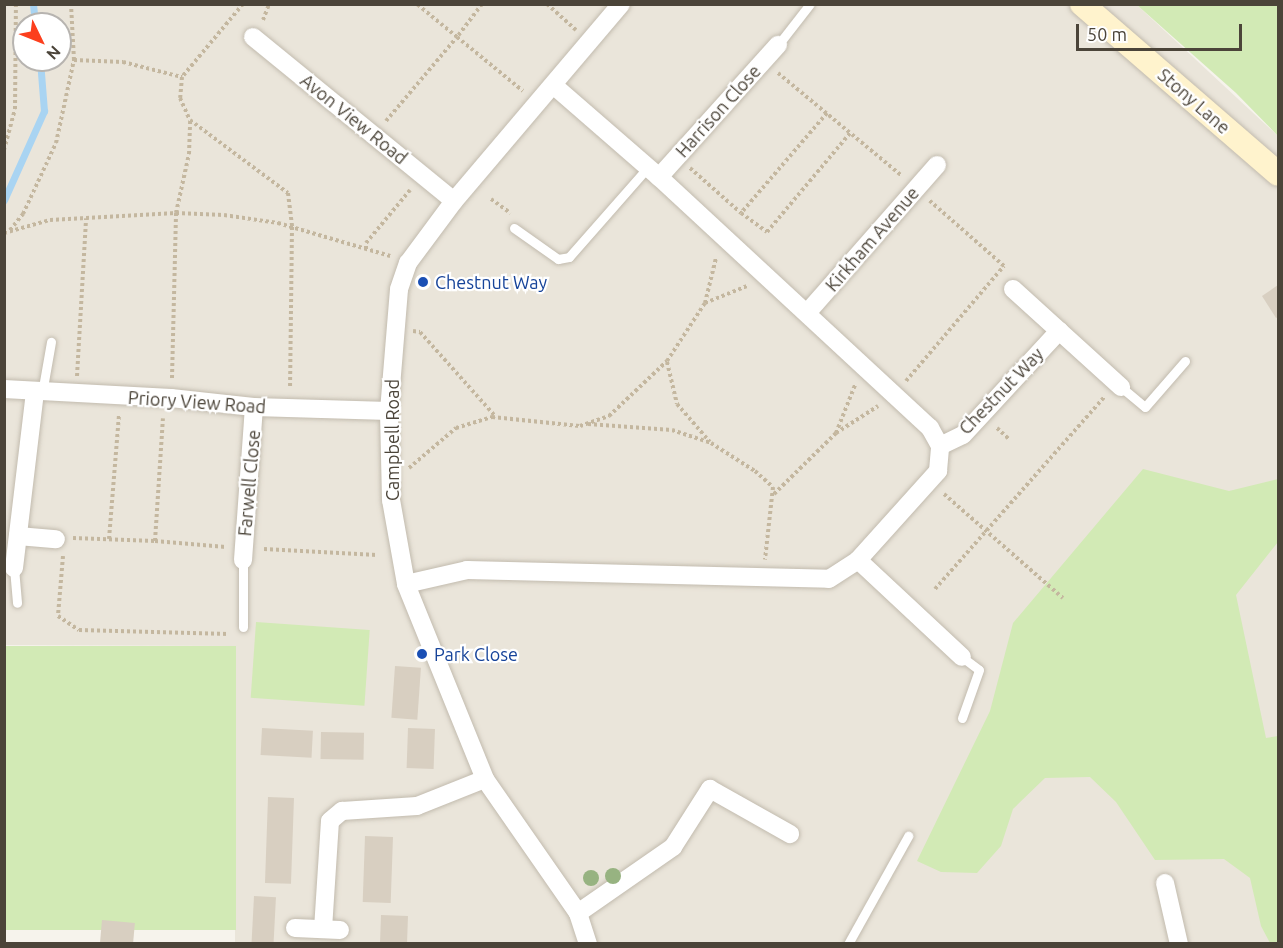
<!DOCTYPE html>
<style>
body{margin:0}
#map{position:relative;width:1283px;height:948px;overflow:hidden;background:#f6f3ec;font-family:Ubuntu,sans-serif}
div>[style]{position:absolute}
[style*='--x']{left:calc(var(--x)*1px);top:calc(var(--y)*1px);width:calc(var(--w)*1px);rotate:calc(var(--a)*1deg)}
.residential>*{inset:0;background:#eae5da}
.green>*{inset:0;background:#d2eab5;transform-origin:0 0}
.stream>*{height:7px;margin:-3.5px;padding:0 3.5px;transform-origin:3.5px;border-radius:3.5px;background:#a9d4f2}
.building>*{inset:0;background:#d8cfc1;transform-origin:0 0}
.path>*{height:4px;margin-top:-2px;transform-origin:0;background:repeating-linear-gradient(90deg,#c4b79f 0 3px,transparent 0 6px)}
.roads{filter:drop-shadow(0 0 2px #c2bbae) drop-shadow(0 0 2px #c2bbae)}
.lane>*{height:9px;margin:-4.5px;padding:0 4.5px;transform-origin:4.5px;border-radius:4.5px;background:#fff}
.street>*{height:18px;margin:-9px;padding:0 9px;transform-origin:9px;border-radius:9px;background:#fff}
.secondary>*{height:24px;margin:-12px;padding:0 12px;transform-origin:12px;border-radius:12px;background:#fff3cd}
.trees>*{width:16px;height:16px;margin:-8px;border-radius:50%;background:#97b381}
.dots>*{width:16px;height:16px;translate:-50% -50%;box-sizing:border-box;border:3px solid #fff;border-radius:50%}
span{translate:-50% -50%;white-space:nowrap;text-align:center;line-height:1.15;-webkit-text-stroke:4.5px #fff;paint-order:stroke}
.street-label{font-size:18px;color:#4b4439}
.transit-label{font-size:18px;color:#164399}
.left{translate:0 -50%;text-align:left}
.frame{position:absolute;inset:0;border:6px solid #4b4439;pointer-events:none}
.north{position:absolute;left:12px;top:12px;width:60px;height:60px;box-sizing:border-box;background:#fff;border:2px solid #b7b4b0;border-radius:50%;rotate:133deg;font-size:16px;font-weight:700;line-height:24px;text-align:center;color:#4b4439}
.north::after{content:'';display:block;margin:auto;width:21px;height:27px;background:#fc3f1d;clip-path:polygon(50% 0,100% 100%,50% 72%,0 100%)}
.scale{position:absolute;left:1076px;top:24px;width:166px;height:27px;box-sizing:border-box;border:3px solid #4b4439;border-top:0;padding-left:8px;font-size:18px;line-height:21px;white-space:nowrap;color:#4b4439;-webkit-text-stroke:4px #fff;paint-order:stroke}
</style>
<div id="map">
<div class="residential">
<i style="clip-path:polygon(evenodd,5px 5px,1137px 5px,1278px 136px,1278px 943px,235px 943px,235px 646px,5px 645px,5px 5px,24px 24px,60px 24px,60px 60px,24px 60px,24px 24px)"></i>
</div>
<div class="green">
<i style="clip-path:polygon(1137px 5px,1278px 5px,1278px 136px,1236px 93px)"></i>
<i style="clip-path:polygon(1143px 469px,1229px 491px,1278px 479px,1278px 542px,1236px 595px,1266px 738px,1278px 736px,1278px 943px,1270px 943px,1261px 926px,1250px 878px,1224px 859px,1155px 860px,1116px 802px,1090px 777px,1045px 778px,1013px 809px,1001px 846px,977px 873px,941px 872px,917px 861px,990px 711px,1013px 623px)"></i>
<i style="left:256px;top:622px;width:114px;height:76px;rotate:4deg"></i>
<i style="left:236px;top:646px;width:284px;height:232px;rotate:90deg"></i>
</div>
<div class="stream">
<i style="--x:33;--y:4;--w:20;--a:84"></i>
<i style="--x:4;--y:200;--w:98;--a:-65.8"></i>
<i style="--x:44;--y:111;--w:51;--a:-94.5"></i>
</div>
<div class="building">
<i style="clip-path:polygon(1278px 285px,1278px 317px,1276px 318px,1262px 296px)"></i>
<i style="left:395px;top:666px;width:26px;height:52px;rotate:4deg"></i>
<i style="left:262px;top:728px;width:51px;height:27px;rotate:3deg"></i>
<i style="left:408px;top:728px;width:27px;height:40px;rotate:2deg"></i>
<i style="left:321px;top:732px;width:43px;height:27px;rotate:1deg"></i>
<i style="left:268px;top:797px;width:26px;height:86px;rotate:2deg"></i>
<i style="left:365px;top:836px;width:28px;height:66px;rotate:2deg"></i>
<i style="left:254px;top:896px;width:22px;height:48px;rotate:3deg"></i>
<i style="left:381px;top:915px;width:27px;height:29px;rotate:2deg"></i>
<i style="left:102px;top:920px;width:33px;height:24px;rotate:5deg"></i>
</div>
<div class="path">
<i style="--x:243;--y:4;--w:95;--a:129.9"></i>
<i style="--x:182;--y:77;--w:21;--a:95"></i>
<i style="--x:180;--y:98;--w:24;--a:66"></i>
<i style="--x:190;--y:120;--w:122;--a:36.7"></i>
<i style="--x:288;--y:193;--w:34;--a:83"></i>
<i style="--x:292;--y:227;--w:161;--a:90.7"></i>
<i style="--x:482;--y:4;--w:41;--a:127.1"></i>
<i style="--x:457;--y:37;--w:85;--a:39.3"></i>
<i style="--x:547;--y:4;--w:39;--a:42"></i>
<i style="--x:263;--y:20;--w:17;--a:-69"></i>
<i style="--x:74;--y:60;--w:49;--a:2.3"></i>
<i style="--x:123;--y:62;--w:61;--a:14.3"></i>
<i style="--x:778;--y:73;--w:160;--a:39.7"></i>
<i style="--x:827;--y:113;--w:132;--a:130.7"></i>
<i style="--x:741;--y:213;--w:32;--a:36"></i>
<i style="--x:767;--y:232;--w:129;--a:-50"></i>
<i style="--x:386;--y:121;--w:110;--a:-49.8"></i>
<i style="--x:457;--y:37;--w:52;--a:-140.5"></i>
<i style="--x:4;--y:150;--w:42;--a:-75"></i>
<i style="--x:15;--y:109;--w:105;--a:-89.5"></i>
<i style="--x:690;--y:168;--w:68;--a:41.4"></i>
<i style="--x:491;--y:199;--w:24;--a:36"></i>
<i style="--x:10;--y:230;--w:21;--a:-51"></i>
<i style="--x:23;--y:214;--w:78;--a:-65.1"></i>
<i style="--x:56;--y:143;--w:85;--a:-77.8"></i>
<i style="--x:74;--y:60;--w:56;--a:-93.1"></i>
<i style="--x:4;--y:233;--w:48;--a:-15.8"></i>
<i style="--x:50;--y:220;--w:126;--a:-3.2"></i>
<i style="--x:176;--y:213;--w:48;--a:2.4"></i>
<i style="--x:224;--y:215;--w:55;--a:8.4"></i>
<i style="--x:278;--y:223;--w:117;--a:16.4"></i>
<i style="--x:366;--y:249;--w:6;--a:-90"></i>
<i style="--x:366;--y:243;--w:69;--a:-50.3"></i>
<i style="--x:705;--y:303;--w:46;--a:-76.3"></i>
<i style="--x:413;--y:331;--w:7;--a:8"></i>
<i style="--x:420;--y:332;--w:114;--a:48.2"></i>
<i style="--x:667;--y:362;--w:43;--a:76.6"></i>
<i style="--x:677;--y:404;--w:50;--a:49"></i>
<i style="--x:77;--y:376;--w:158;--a:-86.7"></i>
<i style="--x:172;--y:378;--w:165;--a:-88.6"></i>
<i style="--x:176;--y:213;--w:60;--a:-77.6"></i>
<i style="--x:189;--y:154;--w:33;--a:-88"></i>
<i style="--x:906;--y:381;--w:151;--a:-49.6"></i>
<i style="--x:1004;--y:266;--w:100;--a:-138.7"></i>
<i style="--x:588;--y:424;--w:84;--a:4.1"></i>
<i style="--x:672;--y:430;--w:41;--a:18.4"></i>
<i style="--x:711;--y:443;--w:52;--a:32.5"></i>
<i style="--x:755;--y:471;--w:24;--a:42"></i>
<i style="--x:773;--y:487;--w:73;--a:96.3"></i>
<i style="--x:997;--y:428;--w:16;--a:43"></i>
<i style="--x:836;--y:433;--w:50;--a:-32.7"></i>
<i style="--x:409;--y:468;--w:62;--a:-40.4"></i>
<i style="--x:456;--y:428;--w:38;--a:-17"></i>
<i style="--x:492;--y:417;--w:88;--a:5.8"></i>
<i style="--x:580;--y:426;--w:31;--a:-19"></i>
<i style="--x:609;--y:416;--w:80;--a:-43.5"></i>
<i style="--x:667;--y:361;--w:69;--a:-56.8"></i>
<i style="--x:705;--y:303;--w:45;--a:-22"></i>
<i style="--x:774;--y:494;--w:87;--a:-44.5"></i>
<i style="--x:836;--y:433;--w:52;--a:-68.4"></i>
<i style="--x:944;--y:494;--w:158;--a:41.2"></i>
<i style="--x:73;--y:538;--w:82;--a:2.1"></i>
<i style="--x:155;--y:541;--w:123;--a:-86.3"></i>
<i style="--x:109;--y:539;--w:124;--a:-85.4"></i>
<i style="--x:155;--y:541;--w:71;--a:4.8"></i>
<i style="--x:264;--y:549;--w:113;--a:3"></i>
<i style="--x:63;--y:556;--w:60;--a:94.8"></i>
<i style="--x:58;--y:616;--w:25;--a:34"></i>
<i style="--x:79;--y:630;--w:150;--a:1.5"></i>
<i style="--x:935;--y:589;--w:256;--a:-48.6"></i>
</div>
<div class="roads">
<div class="lane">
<i style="--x:778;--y:45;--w:51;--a:-52.2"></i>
<i style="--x:514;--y:228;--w:54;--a:35.2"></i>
<i style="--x:558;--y:259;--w:11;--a:-10"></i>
<i style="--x:569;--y:257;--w:120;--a:-48.7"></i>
<i style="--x:1121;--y:387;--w:31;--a:40"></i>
<i style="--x:1145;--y:407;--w:61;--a:-49"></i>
<i style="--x:42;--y:393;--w:52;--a:-80"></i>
<i style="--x:243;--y:560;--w:67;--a:90"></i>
<i style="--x:14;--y:568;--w:35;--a:85"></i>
<i style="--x:962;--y:657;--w:21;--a:37"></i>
<i style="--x:979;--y:670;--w:51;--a:109.5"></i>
<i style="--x:848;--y:944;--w:124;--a:-60.9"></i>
</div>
<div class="street">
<i style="--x:253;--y:37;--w:259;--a:39.2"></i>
<i style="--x:659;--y:177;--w:178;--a:-48"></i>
<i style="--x:1013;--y:289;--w:146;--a:42.2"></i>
<i style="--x:807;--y:313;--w:197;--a:-48.7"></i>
<i style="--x:4;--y:389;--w:167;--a:3.1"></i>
<i style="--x:171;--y:398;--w:83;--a:6.2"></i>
<i style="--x:254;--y:407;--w:135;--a:1.7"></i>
<i style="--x:940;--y:446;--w:25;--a:-26"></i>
<i style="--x:963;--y:435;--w:142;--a:-47.3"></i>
<i style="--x:18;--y:536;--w:38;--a:5"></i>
<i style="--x:243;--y:560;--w:153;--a:-85.9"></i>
<i style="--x:858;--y:560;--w:142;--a:43"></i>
<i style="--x:14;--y:568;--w:177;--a:-83.2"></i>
<i style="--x:406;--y:584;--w:63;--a:-12.9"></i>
<i style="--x:467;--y:570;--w:362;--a:1.4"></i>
<i style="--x:829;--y:579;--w:35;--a:-33"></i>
<i style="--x:858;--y:560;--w:120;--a:-48"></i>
<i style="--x:938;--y:471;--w:25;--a:-85"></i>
<i style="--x:940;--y:446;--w:21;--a:-119"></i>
<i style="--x:930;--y:428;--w:369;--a:-137.2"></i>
<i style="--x:659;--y:177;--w:140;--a:-139"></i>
<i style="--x:1165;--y:883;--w:63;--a:77.1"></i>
<i style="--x:578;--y:913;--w:116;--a:-34.8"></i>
<i style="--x:673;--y:847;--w:69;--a:-57.5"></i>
<i style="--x:710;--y:789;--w:92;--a:29.4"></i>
<i style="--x:295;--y:928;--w:45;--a:2.5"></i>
<i style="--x:323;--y:929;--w:108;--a:-86.3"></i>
<i style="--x:330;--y:821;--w:16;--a:-40"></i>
<i style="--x:342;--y:811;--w:75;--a:-3.8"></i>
<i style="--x:417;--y:806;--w:73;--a:-21.7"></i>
<i style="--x:588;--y:944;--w:33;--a:-108"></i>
<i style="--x:578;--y:913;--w:163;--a:-124.8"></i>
<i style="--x:485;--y:779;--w:210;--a:-112.1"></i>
<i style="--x:406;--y:584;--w:85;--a:-100.1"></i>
<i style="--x:391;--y:500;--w:89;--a:-91.3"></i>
<i style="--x:389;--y:411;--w:122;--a:-85.3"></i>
<i style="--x:399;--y:289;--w:28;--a:-71"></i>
<i style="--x:408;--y:263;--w:77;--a:-53.4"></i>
<i style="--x:454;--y:201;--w:258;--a:-49.7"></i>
</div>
<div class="secondary">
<i style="--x:1082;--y:4;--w:259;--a:40.9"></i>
</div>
</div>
<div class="trees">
<i style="left:613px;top:876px"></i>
<i style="left:591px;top:878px"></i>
</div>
<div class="dots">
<i style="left:423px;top:282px;background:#1a4fb4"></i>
<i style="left:422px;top:654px;background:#1a4fb4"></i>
</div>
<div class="street-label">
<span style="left:1194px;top:101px;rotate:41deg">Stony Lane</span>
<span style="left:718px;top:111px;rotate:-48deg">Harrison Close</span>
<span style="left:354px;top:119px;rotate:39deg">Avon View Road</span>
<span style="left:872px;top:239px;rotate:-49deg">Kirkham Avenue</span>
<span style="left:1001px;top:391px;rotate:-46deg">Chestnut Way</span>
<span style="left:197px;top:402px;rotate:4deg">Priory View Road</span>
<span style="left:392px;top:440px;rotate:-90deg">Campbell Road</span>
<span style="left:249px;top:483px;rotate:-85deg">Farwell Close</span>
</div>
<div class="transit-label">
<span class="left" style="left:435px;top:282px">Chestnut Way</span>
<span class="left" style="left:434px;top:654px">Park Close</span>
</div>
<div class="frame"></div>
<div class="north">N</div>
<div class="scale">50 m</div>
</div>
